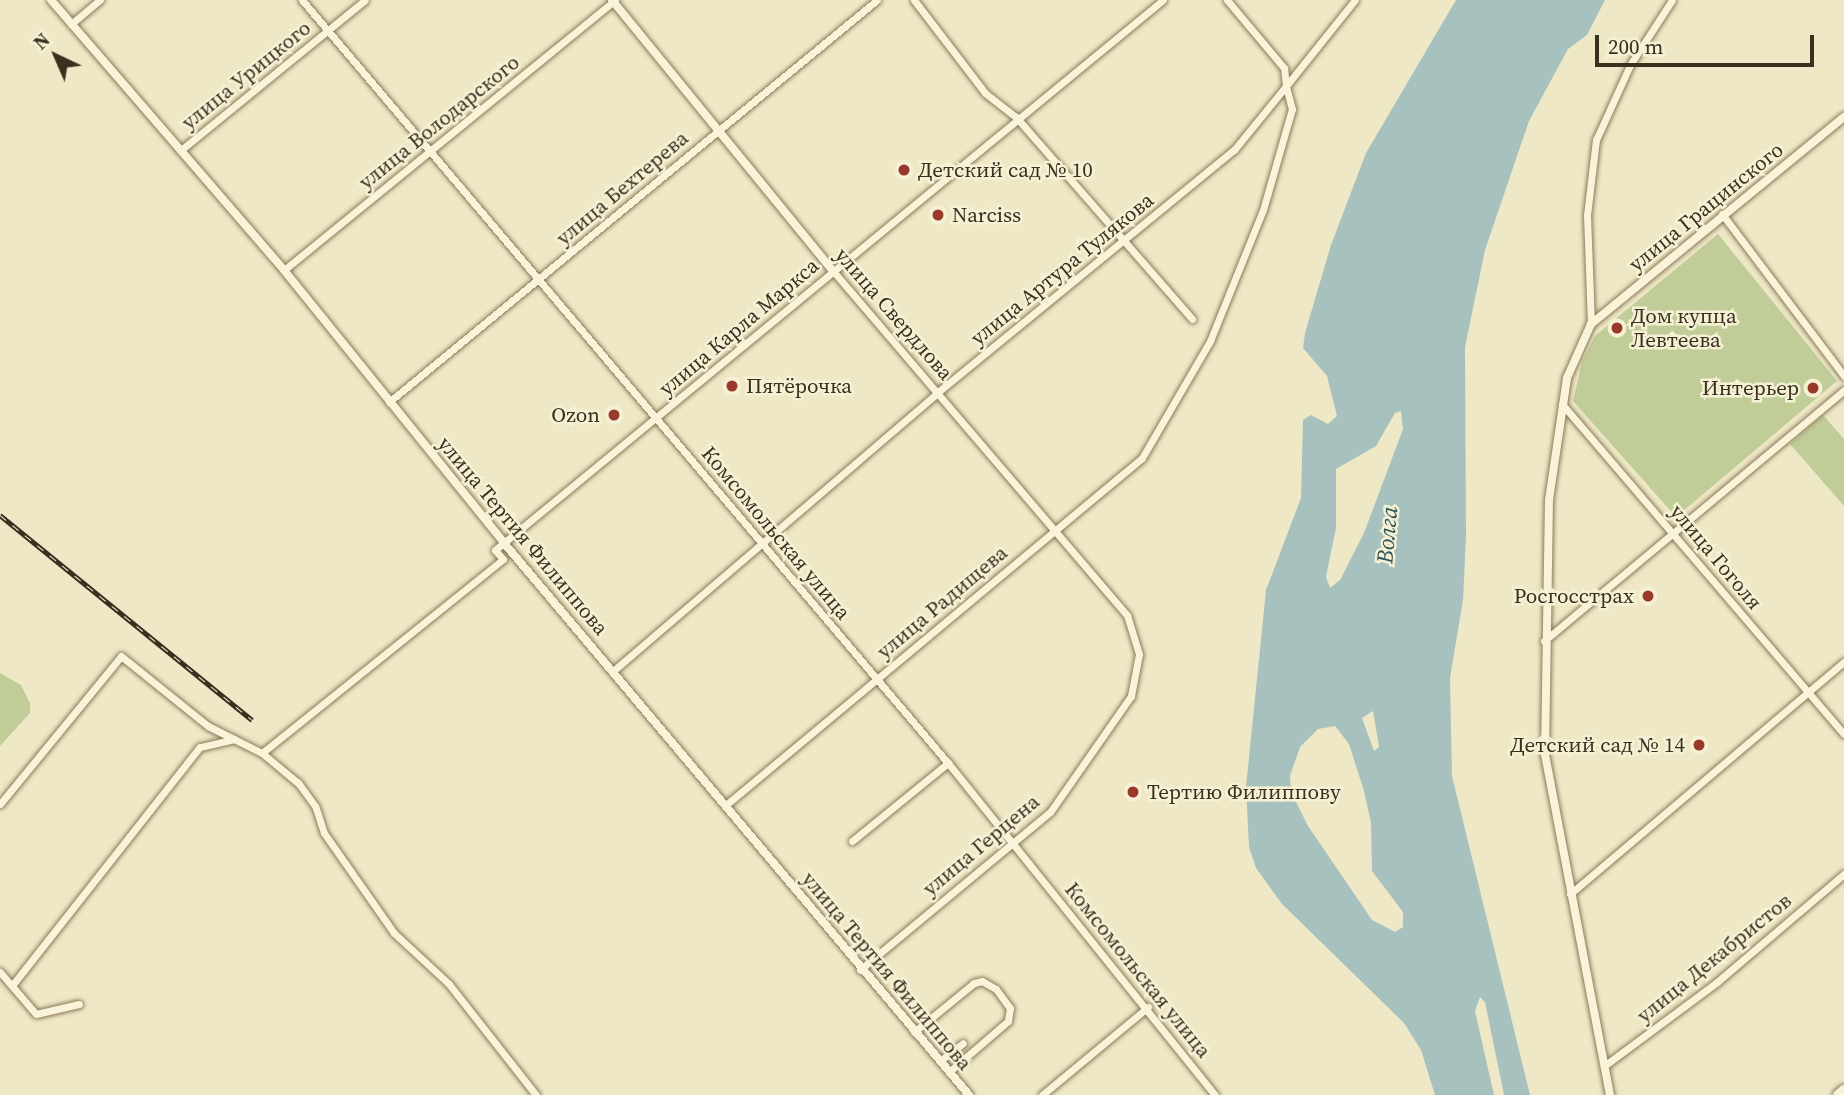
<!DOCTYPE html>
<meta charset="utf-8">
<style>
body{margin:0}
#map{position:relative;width:1844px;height:1095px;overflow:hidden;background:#efe8c6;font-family:"Source Serif 4",serif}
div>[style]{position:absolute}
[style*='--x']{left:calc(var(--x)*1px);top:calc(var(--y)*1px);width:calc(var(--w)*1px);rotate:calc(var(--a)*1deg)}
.green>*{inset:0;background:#c0cd99}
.water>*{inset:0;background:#a7c2be}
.roads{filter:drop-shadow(0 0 2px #8a7a5b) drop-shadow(0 0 2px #8a7a5b)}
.minor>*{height:7px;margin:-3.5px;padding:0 3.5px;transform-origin:3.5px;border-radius:3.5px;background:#f9f4d9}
.tertiary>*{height:8px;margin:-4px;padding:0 4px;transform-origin:4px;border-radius:4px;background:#f9f4d9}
.secondary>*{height:10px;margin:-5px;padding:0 5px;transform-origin:5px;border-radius:5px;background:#f9f4d9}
.rail>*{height:5px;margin-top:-2.5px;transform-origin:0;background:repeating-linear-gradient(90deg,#f6f1d5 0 8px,#3a301f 0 16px);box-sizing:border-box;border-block:2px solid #3a301f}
.dots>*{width:19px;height:19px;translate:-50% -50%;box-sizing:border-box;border:4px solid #f6f1d5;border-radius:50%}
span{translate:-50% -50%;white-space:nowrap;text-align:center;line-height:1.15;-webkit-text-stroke:5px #f6f1d5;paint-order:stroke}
.street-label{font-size:21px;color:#3a301f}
.poi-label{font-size:21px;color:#3a301f}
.left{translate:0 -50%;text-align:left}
.right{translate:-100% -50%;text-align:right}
.water-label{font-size:23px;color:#2e575a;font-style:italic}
.north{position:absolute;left:21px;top:21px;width:70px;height:70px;-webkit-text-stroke:5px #f6f1d5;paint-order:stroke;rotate:316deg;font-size:19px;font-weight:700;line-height:28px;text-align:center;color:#3a301f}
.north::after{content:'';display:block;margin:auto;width:24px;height:32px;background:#3a301f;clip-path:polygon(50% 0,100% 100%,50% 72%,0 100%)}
.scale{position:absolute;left:1595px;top:35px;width:219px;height:32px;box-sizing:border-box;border:4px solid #3a301f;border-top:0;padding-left:9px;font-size:21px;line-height:24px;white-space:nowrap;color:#3a301f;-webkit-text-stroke:5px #f6f1d5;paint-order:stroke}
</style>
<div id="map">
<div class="green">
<i style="clip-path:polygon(1718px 234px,1837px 381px,1676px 517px,1573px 401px,1582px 362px,1595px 336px)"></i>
<i style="clip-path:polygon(1823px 415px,1844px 439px,1844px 506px,1790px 444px)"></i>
<i style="clip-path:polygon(0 673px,21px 685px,30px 703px,30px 713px,0 746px)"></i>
</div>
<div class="water">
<i style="clip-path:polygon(evenodd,1456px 0,1605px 0,1587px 35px,1568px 49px,1529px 121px,1485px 250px,1465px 347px,1466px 536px,1463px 600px,1450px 678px,1452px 776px,1530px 1095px,1504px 1095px,1485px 1002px,1480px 997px,1475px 1011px,1494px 1095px,1435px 1095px,1421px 1050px,1404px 1023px,1282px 904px,1256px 868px,1249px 847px,1246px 787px,1266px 590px,1301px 498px,1303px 420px,1311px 415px,1328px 424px,1337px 416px,1327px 376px,1303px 348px,1305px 333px,1331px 245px,1366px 153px,1456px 0,1401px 411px,1403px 429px,1364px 533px,1340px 580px,1330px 588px,1326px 577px,1336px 528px,1336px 469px,1376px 446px,1395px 413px,1401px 411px,1456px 0,1373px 711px,1379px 747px,1374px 751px,1362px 718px,1373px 711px,1456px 0,1335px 726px,1349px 744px,1364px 791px,1371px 823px,1372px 871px,1403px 912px,1403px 927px,1395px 932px,1372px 920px,1308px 826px,1291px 792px,1290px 776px,1300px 747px,1318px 729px,1335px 726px)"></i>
</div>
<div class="roads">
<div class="minor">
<i style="--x:302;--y:0;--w:1000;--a:49.75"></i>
<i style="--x:948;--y:763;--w:426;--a:51.2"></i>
<i style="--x:914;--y:0;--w:117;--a:52.6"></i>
<i style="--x:985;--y:93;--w:39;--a:38"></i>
<i style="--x:1016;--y:117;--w:268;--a:48.9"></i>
<i style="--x:71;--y:24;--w:38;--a:-40"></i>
<i style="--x:181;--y:150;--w:237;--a:-39.2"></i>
<i style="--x:1722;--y:214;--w:203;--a:53"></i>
<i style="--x:284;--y:270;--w:427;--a:-39.2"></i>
<i style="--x:833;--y:271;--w:453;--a:49.5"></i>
<i style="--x:1127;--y:615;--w:41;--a:72.9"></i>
<i style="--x:1139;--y:654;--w:43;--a:100.8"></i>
<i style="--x:1131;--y:696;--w:141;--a:124.9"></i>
<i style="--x:1050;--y:812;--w:247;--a:140.3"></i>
<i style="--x:1591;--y:324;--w:109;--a:-92.1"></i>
<i style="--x:1587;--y:215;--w:76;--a:-83.2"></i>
<i style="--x:1596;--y:140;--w:82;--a:-65.6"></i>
<i style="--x:1630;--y:65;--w:77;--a:-57.1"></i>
<i style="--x:389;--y:402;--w:632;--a:-39.48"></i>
<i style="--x:1562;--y:404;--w:434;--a:49.5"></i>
<i style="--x:1544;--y:641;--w:391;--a:-39.9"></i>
<i style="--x:613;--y:671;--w:428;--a:-40.6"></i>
<i style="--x:938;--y:392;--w:382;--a:-39.3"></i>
<i style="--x:1234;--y:150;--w:82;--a:-50.9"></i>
<i style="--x:1286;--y:86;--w:18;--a:-96"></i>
<i style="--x:1284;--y:68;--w:89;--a:-130"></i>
<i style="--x:0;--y:804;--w:191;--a:-50.7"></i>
<i style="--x:121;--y:656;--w:112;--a:38.8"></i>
<i style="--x:208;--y:726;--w:60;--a:26.6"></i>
<i style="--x:727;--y:804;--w:540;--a:-39.82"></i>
<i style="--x:1142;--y:458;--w:135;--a:-59.8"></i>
<i style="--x:1210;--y:341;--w:141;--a:-68"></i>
<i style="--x:1263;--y:210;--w:105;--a:-74"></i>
<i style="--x:1292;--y:109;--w:24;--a:-105"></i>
<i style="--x:1286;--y:86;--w:110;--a:-51.3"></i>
<i style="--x:852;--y:841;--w:124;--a:-39.1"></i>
<i style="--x:1570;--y:894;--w:359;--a:-40.3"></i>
<i style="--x:0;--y:972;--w:55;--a:49.4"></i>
<i style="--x:36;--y:1014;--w:44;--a:-13.1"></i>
<i style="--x:14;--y:983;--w:300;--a:-51.8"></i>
<i style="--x:200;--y:747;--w:35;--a:-13"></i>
<i style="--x:914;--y:1032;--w:77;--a:-39.2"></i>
<i style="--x:974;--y:983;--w:8;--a:-14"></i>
<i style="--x:982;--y:981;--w:16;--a:30"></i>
<i style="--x:996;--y:989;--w:24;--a:54"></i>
<i style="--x:1010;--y:1008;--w:13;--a:99"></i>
<i style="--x:1008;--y:1021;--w:78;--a:139.2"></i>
<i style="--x:940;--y:1061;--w:29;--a:-38"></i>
<i style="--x:1604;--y:1066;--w:141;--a:-36.6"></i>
<i style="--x:1717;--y:982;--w:167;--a:-40.4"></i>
<i style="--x:536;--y:1095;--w:141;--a:-128.1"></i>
<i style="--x:449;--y:984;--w:75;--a:-137.2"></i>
<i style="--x:394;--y:933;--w:122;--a:-125"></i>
<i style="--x:324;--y:833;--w:28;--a:-108"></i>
<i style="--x:315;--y:806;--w:29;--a:-126"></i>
<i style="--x:298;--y:783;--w:47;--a:-140.2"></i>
<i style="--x:262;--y:753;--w:309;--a:-38.8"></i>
<i style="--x:503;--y:559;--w:12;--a:-132"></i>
<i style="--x:495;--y:550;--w:865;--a:-39.47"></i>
<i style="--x:1042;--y:1095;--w:138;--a:-39.7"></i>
</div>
<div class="tertiary">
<i style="--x:51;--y:0;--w:357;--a:49.2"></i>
<i style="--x:284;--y:270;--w:351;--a:51.1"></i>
<i style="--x:504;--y:543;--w:722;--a:49.89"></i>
<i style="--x:612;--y:0;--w:350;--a:50.8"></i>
<i style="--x:1610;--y:1095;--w:347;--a:-100.8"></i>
<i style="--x:1545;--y:754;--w:254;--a:-89.1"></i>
<i style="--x:1549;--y:500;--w:123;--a:-81.6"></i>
<i style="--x:1567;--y:378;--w:59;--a:-66"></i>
<i style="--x:1591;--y:324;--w:327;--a:-39.3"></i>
</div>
<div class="secondary">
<i style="--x:1838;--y:1095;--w:8;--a:-40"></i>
</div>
</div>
<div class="rail">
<i style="--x:0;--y:515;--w:325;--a:39.1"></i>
</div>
<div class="dots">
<i style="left:904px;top:170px;background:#99392b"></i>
<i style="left:938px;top:215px;background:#99392b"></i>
<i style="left:1617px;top:328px;background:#99392b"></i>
<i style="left:732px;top:386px;background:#99392b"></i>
<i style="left:1813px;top:388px;background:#99392b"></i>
<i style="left:614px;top:415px;background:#99392b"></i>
<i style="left:1648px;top:596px;background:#99392b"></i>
<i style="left:1699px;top:745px;background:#99392b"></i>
<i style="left:1133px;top:792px;background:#99392b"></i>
</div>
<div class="street-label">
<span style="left:246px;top:75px;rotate:-39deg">улица Урицкого</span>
<span style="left:439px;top:122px;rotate:-39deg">улица Володарского</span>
<span style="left:622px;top:188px;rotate:-40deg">улица Бехтерева</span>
<span style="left:1706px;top:207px;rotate:-39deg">улица Грацинского</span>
<span style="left:1062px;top:269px;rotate:-39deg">улица Артура Тулякова</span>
<span style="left:894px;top:314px;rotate:49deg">улица Свердлова</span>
<span style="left:739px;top:327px;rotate:-40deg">улица Карла Маркса</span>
<span style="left:776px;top:533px;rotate:50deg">Комсомольская улица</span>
<span style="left:523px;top:536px;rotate:50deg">улица Тертия Филиппова</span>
<span style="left:1716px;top:557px;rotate:50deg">улица Гоголя</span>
<span style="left:942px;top:602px;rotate:-40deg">улица Радищева</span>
<span style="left:981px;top:845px;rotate:-40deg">улица Герцена</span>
<span style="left:1714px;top:958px;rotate:-39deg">улица Декабристов</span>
<span style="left:1138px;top:970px;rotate:51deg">Комсомольская улица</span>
<span style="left:887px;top:971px;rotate:50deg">улица Тертия Филиппова</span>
</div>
<div class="poi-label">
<span class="left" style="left:918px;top:170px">Детский сад № 10</span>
<span class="left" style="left:952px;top:215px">Narciss</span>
<span class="left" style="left:1631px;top:328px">Дом купца<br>Левтеева</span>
<span class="left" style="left:746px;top:386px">Пятёрочка</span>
<span class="right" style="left:1799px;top:388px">Интерьер</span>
<span class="right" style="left:600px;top:415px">Ozon</span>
<span class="right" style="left:1634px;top:596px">Росгосстрах</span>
<span class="right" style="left:1685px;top:745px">Детский сад № 14</span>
<span class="left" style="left:1147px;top:792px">Тертию Филиппову</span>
</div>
<div class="water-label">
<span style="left:1387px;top:535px;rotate:-85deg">Волга</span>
</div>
<div class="north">N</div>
<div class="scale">200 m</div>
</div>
